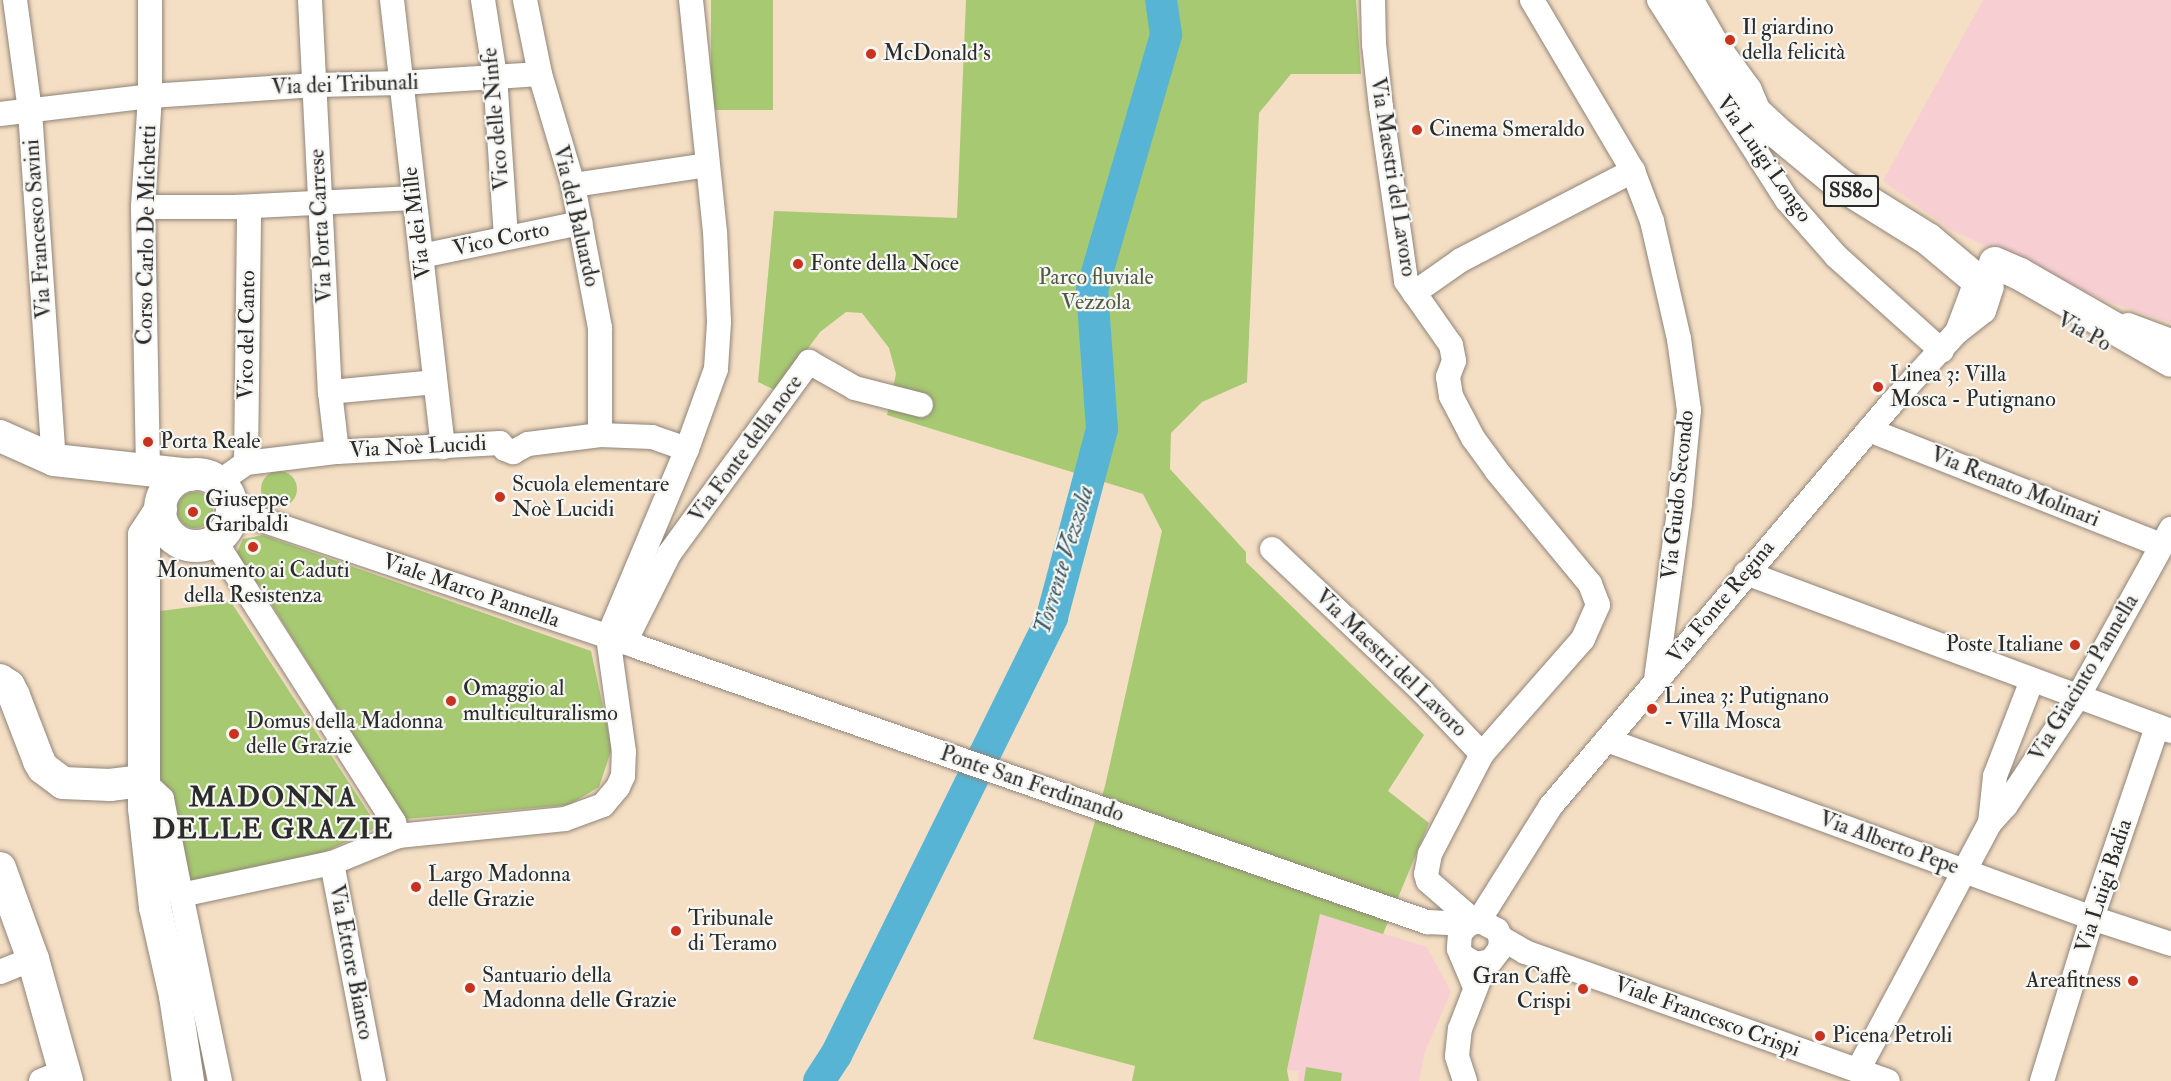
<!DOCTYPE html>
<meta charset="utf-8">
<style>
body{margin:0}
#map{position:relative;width:2171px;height:1081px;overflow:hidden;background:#f4dec4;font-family:"IM FELL Double Pica",serif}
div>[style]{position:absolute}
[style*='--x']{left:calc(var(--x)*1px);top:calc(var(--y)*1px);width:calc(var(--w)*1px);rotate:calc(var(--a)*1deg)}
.built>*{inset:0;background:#f7cfd3}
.green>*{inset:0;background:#a7c972;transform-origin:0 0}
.round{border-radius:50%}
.river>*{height:32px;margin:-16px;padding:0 16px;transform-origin:16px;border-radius:16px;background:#57b4d5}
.roads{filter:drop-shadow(0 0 2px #908478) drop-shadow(0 0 2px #908478)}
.minor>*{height:24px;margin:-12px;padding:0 12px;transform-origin:12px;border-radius:12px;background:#fff}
.major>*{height:32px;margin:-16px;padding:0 16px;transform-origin:16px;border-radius:16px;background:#fff}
.major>.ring{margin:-16px;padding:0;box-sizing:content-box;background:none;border:32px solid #fff;border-radius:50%}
.dots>*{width:16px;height:16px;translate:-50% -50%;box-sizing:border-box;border:3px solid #f6f6f2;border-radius:50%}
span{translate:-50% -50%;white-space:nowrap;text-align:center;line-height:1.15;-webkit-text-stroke:4.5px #f6f6f2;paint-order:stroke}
.shield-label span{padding:2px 4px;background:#f6f6f2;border:2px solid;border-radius:4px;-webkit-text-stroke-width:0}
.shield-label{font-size:21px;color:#2b2b2b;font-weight:700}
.poi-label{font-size:22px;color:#2b2b2b}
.left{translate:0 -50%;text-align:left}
.right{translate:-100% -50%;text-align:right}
.street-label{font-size:22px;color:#2b2b2b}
.park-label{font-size:22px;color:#505a40}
.water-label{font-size:24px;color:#3a5b66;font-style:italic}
.district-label{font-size:28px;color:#2b2b2b;font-weight:700;letter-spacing:1.5px}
</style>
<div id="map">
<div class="built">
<i style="clip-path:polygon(1983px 0,2171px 0,2171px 323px,2104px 300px,1951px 230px,1883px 181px)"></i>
<i style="clip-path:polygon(1320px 914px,1427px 947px,1451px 992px,1425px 1052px,1419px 1081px,1298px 1081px,1299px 1071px,1287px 1070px)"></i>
</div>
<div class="green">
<i style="left:711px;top:0;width:62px;height:110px"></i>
<i style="clip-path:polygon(966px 0,1356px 0,1361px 74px,1291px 74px,1259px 113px,1247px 382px,1202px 402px,1171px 433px,1170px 469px,1246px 552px,1246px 562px,1424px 735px,1388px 791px,1429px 823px,1383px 934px,1320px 914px,1287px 1070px,1289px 1081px,1132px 1081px,1135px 1066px,1033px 1039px,1105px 786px,1162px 531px,1143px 494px,887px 415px,896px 374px,889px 348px,862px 313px,846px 312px,820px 332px,777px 391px,758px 382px,774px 211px,957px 218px)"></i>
<i class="round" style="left:261px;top:471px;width:36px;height:36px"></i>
<i class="round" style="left:177px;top:492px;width:36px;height:36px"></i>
<i style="clip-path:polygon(263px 535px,591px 651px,612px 748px,599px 787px,569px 805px,406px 819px,260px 586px,247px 572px,236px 554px,243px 539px)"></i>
<i style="clip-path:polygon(231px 602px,378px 827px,318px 855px,181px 895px,162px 799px,144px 676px,145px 613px)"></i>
<i style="clip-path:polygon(1306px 1067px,1342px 1073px,1341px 1081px,1304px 1081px)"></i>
</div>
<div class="river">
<i style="--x:819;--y:1081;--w:31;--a:-57"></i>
<i style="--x:836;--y:1055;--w:488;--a:-63.7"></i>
<i style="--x:1052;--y:617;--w:195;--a:-75.1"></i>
<i style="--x:1102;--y:429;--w:139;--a:-94.1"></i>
<i style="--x:1092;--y:290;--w:266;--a:-73.8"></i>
<i style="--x:1166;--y:35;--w:35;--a:-98"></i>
</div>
<div class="roads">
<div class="minor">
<i style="--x:15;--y:0;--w:112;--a:82.3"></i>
<i style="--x:30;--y:111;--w:350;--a:86.1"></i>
<i style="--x:310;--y:0;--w:393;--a:87.1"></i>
<i style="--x:330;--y:392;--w:60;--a:83.3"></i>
<i style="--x:392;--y:0;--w:450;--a:83.5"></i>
<i style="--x:483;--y:0;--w:77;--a:81"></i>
<i style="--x:495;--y:76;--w:162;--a:86.1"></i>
<i style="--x:525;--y:0;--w:76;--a:78.5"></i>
<i style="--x:540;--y:74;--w:116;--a:73.4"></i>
<i style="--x:573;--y:185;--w:146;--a:79.3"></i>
<i style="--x:600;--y:328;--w:107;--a:90"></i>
<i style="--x:1373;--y:0;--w:44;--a:88.7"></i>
<i style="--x:1374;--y:44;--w:63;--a:83.7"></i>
<i style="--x:1381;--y:107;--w:176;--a:81.8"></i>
<i style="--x:1406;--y:281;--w:78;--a:54.9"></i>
<i style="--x:1451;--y:345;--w:16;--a:79"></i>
<i style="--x:1454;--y:361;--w:17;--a:111"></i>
<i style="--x:1448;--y:377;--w:19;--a:81"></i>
<i style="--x:1451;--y:396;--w:47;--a:62.4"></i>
<i style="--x:1473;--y:438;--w:39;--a:54"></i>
<i style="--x:1496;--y:470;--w:148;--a:50.5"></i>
<i style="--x:1590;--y:584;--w:22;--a:69"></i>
<i style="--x:1598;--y:605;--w:37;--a:114"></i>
<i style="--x:1583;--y:639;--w:153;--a:131.3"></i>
<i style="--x:1482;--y:754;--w:113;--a:117.5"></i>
<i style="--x:1430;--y:854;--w:20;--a:101"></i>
<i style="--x:1426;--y:874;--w:7;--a:74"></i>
<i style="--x:1428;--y:881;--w:62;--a:41.1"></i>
<i style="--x:1532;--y:0;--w:199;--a:59.4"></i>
<i style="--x:1633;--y:171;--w:53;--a:69.2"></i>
<i style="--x:1652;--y:221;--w:121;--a:77.1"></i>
<i style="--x:1679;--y:339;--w:72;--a:82"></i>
<i style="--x:1689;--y:410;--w:94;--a:95.5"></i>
<i style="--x:1680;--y:504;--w:178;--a:97.8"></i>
<i style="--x:1659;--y:0;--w:237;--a:57.4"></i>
<i style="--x:1787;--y:200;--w:74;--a:48.8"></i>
<i style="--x:1836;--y:256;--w:142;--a:41.9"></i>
<i style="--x:0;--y:114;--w:151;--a:-6.8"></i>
<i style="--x:150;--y:96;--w:166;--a:-3.8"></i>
<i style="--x:316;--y:85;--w:85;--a:-1.3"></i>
<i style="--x:401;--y:83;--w:139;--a:-3.7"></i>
<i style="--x:573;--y:185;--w:135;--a:-8.5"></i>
<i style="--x:143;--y:207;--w:92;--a:0"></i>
<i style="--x:235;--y:207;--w:179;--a:-2.9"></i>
<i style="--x:421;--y:256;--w:163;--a:-11.7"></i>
<i style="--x:1414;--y:293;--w:57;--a:-35.1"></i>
<i style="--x:1461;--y:260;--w:194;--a:-27.4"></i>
<i style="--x:2128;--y:325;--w:46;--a:20.4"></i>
<i style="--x:1957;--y:332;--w:51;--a:-69.4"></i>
<i style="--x:330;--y:392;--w:105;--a:-5.4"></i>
<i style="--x:1869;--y:430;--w:314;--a:21.5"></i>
<i style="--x:246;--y:463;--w:256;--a:-89.3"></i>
<i style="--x:148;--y:469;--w:262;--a:-91.1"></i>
<i style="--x:143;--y:207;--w:111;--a:-86.4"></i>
<i style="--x:150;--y:96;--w:96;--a:-90"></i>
<i style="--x:219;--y:482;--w:33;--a:-35"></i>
<i style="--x:246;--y:463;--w:92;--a:-6.9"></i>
<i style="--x:337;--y:452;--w:163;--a:-3.2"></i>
<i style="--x:500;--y:443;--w:8;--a:50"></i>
<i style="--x:505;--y:449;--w:9;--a:21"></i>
<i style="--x:513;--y:452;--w:17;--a:-28"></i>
<i style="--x:528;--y:444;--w:73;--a:-7.1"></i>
<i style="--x:600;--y:435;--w:52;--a:2.2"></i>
<i style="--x:652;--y:437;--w:37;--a:19"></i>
<i style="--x:232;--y:510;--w:428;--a:18.6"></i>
<i style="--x:638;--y:647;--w:836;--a:19.22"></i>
<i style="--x:1427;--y:922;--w:42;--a:2.7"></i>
<i style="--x:215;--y:541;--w:333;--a:57.5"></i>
<i style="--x:394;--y:822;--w:15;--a:74"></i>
<i style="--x:1272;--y:549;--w:207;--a:43.4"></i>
<i style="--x:1422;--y:691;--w:87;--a:46.4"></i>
<i style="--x:1746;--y:573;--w:453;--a:20.4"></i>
<i style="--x:625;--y:642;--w:98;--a:-63.4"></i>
<i style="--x:669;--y:554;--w:238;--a:-53.9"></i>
<i style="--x:809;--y:362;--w:53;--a:29.5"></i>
<i style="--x:855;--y:388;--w:68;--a:14.4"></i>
<i style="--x:1607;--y:740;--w:517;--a:20.15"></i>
<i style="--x:2092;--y:918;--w:83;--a:18.2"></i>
<i style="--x:143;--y:781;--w:26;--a:43"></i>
<i style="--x:162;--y:799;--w:98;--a:78.8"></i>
<i style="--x:1990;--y:823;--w:47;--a:-83.9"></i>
<i style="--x:1995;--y:776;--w:103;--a:-68.9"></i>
<i style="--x:332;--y:863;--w:222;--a:79.1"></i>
<i style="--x:1478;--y:922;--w:136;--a:-57.9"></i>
<i style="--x:1550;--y:807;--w:528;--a:-49.76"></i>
<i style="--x:1891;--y:404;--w:98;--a:-47.5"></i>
<i style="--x:1957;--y:332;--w:34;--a:-38"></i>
<i style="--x:1984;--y:311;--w:25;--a:-72"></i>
<i style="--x:1501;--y:938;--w:28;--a:30"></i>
<i style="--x:1525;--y:952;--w:385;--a:19.6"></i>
<i style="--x:1462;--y:956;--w:16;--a:30"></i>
<i style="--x:1476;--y:964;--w:15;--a:-11"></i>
<i style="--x:1491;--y:961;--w:15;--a:-53"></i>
<i style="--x:1500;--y:949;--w:11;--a:-85"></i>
<i style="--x:1501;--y:938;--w:9;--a:-117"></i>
<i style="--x:1497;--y:930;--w:19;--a:-152"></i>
<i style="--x:1480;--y:921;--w:11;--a:165"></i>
<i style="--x:1469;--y:924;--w:13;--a:135"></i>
<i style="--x:1460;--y:933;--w:16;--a:94"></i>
<i style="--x:1459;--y:949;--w:41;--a:67.2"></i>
<i style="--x:0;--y:972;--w:35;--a:-22"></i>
<i style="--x:1858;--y:1070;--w:280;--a:-61.9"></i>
<i style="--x:1990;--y:823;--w:24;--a:-48"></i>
<i style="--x:2006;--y:805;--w:132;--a:-56.4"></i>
<i style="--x:2079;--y:695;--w:190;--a:-61"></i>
<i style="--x:41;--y:1081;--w:27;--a:-22"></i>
<i style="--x:220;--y:1081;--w:190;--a:-101.8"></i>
<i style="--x:181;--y:895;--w:154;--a:-12"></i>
<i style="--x:332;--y:863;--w:71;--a:-22.2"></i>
<i style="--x:398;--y:836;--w:168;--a:-5.8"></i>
<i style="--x:565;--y:819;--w:40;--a:-20.2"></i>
<i style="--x:603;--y:805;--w:23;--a:-50"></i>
<i style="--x:618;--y:787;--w:12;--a:-66"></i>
<i style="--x:623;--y:776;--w:24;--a:-88"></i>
<i style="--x:624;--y:752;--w:116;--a:-97.9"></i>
<i style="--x:608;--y:637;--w:204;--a:-67.2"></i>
<i style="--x:687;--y:449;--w:85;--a:-70.1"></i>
<i style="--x:716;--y:369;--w:47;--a:-86.3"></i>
<i style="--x:719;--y:322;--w:90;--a:-92.5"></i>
<i style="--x:715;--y:232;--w:233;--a:-95.9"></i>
<i style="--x:1465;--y:1081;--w:26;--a:-108"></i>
<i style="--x:1457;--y:1056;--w:27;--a:-84"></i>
<i style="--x:1460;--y:1029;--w:61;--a:-68.9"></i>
<i style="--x:2042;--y:1081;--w:170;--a:-72.9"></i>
<i style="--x:2092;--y:918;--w:202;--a:-71.2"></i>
</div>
<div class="major">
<i style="--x:1687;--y:0;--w:58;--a:59.9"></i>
<i style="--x:1716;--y:50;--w:51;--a:53.8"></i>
<i style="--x:1746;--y:91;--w:23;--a:67"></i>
<i style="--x:1755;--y:112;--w:26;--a:43"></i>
<i style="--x:1774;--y:130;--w:83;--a:39.6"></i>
<i style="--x:1838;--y:183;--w:106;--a:31.9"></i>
<i style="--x:1928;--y:239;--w:56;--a:39.9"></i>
<i style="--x:1995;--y:263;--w:27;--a:24"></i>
<i style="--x:2020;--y:274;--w:174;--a:29.9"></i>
<i style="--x:0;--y:436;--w:59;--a:24"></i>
<i style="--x:54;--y:460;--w:138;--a:6.2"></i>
<i class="ring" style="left:160px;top:474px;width:40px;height:40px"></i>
<i style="--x:161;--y:509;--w:31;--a:123"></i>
<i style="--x:144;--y:535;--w:273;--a:90"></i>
<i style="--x:144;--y:808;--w:100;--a:83.7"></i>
<i style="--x:155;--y:907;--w:91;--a:77.3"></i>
<i style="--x:175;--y:996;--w:86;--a:81.3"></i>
<i style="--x:0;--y:680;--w:11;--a:34"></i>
<i style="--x:9;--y:686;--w:11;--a:63"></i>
<i style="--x:14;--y:696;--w:70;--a:69"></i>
<i style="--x:39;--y:761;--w:8;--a:60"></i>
<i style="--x:43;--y:768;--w:25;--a:37"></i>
<i style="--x:63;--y:783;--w:47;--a:2.4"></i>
<i style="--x:110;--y:785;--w:33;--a:-7"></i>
<i style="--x:0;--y:868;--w:97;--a:70.1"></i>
<i style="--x:33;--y:959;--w:127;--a:74.4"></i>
</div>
</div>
<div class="dots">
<i style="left:1730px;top:40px;background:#c8321e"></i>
<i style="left:871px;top:54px;background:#c8321e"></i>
<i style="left:1417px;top:130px;background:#c8321e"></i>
<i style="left:798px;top:264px;background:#c8321e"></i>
<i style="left:1878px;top:387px;background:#c8321e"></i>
<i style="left:148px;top:442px;background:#c8321e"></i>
<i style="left:500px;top:497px;background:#c8321e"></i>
<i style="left:193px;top:512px;background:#c8321e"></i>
<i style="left:253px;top:547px;background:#c8321e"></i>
<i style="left:2075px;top:645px;background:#c8321e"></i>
<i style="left:451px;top:701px;background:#c8321e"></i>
<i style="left:1652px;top:709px;background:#c8321e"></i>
<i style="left:234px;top:734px;background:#c8321e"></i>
<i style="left:416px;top:887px;background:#c8321e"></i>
<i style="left:676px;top:931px;background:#c8321e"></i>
<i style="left:2133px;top:981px;background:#c8321e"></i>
<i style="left:470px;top:988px;background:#c8321e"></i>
<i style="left:1583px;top:989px;background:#c8321e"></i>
<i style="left:1820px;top:1036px;background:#c8321e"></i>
</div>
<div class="shield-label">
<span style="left:1851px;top:191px">SS80</span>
</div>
<div class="poi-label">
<span class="left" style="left:1742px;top:40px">Il giardino<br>della felicità</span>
<span class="left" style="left:883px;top:54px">McDonald's</span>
<span class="left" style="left:1429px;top:130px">Cinema Smeraldo</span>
<span class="left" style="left:810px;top:264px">Fonte della Noce</span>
<span class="left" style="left:1890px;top:387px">Linea 3: Villa<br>Mosca - Putignano</span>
<span class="left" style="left:160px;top:442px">Porta Reale</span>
<span class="left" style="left:512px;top:497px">Scuola elementare<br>Noè Lucidi</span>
<span class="left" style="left:205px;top:512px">Giuseppe<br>Garibaldi</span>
<span style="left:253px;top:583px">Monumento ai Caduti<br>della Resistenza</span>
<span class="right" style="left:2063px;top:645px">Poste Italiane</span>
<span class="left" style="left:463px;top:701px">Omaggio al<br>multiculturalismo</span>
<span class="left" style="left:1664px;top:709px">Linea 3: Putignano<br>- Villa Mosca</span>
<span class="left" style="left:246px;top:734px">Domus della Madonna<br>delle Grazie</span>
<span class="left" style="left:428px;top:887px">Largo Madonna<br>delle Grazie</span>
<span class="left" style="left:688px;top:931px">Tribunale<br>di Teramo</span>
<span class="left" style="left:482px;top:988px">Santuario della<br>Madonna delle Grazie</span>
<span class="right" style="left:1571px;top:989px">Gran Caffè<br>Crispi</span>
<span class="right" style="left:2121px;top:981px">Areafitness</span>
<span class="left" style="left:1832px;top:1036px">Picena Petroli</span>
</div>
<div class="street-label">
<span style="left:345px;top:85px;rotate:-2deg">Via dei Tribunali</span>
<span style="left:496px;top:119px;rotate:-95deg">Vico delle Ninfe</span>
<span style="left:1764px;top:159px;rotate:55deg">Via Luigi Longo</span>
<span style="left:1393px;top:177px;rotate:81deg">Via Maestri del Lavoro</span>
<span style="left:576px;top:216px;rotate:77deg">Via del Baluardo</span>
<span style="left:417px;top:223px;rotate:-97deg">Via dei Mille</span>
<span style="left:321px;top:226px;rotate:-93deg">Via Porta Carrese</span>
<span style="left:38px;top:229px;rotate:-94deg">Via Francesco Savini</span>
<span style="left:147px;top:235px;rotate:-89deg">Corso Carlo De Michetti</span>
<span style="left:501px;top:239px;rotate:-12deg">Vico Corto</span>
<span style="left:2084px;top:332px;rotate:29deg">Via Po</span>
<span style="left:247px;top:335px;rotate:-89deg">Vico del Canto</span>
<span style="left:418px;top:447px;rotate:-3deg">Via Noè Lucidi</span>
<span style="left:746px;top:449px;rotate:-54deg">Via Fonte della noce</span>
<span style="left:2015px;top:487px;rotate:22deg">Via Renato Molinari</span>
<span style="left:1678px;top:495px;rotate:-84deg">Via Guido Secondo</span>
<span style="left:471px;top:591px;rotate:19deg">Viale Marco Pannella</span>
<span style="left:1721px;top:602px;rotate:-50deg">Via Fonte Regina</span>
<span style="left:1391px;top:663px;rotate:44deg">Via Maestri del Lavoro</span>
<span style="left:2084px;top:678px;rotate:-59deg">Via Giacinto Pannella</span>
<span style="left:1032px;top:784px;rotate:19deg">Ponte San Ferdinando</span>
<span style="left:1889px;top:843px;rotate:20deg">Via Alberto Pepe</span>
<span style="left:2104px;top:886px;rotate:-72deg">Via Luigi Badia</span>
<span style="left:351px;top:962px;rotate:79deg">Via Ettore Bianco</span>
<span style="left:1707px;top:1017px;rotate:20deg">Viale Francesco Crispi</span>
</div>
<div class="park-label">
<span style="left:1096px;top:290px">Parco fluviale<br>Vezzola</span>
</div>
<div class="water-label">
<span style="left:1064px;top:560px;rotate:-73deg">Torrente Vezzola</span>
</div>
<div class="district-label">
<span style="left:273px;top:814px">MADONNA<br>DELLE GRAZIE</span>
</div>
</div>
